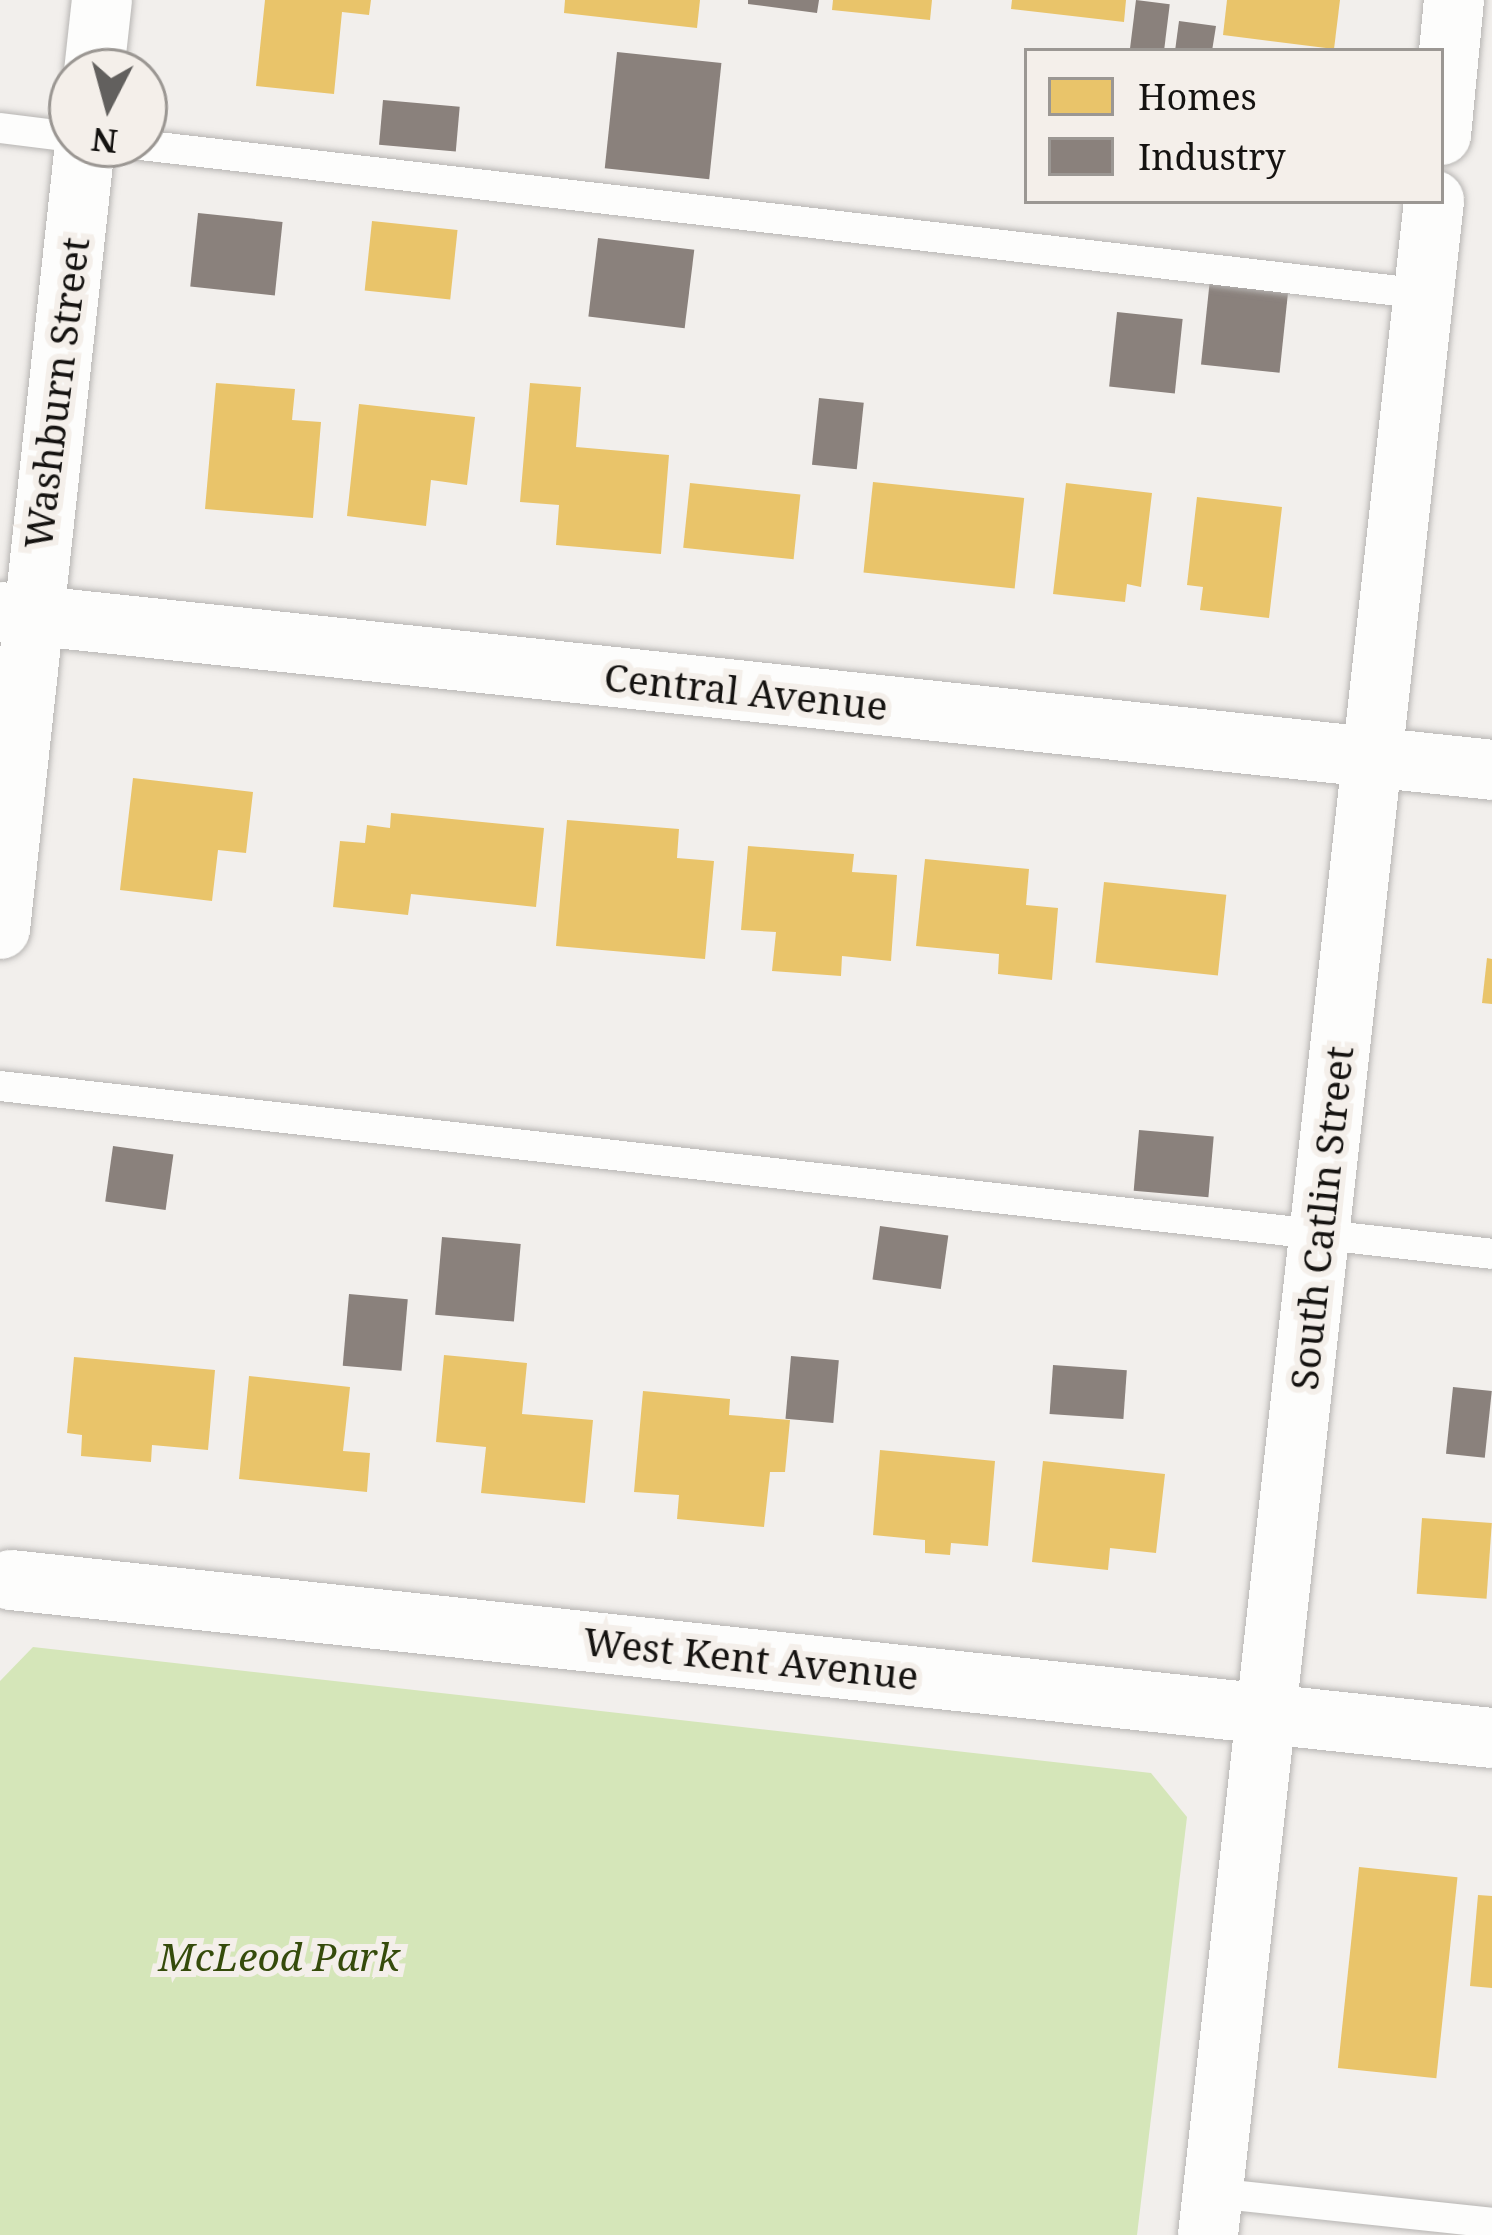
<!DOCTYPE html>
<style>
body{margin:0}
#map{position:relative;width:1492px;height:2235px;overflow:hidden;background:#f2efec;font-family:"Noto Serif",serif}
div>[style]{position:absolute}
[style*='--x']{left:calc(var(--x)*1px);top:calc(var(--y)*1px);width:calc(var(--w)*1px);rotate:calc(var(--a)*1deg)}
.green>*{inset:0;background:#d5e6b9}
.homes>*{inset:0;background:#e9c46a;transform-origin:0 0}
.industry>*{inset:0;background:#8a817c;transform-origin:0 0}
.roads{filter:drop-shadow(0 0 3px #b7b5b3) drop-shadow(0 0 3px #b7b5b3)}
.lane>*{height:30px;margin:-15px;padding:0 15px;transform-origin:15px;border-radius:15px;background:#fdfdfc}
.street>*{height:60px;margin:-30px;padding:0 30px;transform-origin:30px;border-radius:30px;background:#fdfdfc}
span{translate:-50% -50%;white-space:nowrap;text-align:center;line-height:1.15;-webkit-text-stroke:12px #f4efea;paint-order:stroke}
.street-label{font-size:39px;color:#151311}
.park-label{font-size:39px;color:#354b0b;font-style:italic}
.legend{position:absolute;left:1024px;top:48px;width:420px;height:156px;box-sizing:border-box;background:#f4efea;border:3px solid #9b9793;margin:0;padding:15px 21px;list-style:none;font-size:36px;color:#151311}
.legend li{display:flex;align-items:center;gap:24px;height:60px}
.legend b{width:60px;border:3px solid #9b9793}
.north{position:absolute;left:48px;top:48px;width:120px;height:120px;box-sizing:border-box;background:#f4efea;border:3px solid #9b9793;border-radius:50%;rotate:186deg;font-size:33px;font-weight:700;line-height:48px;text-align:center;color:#151311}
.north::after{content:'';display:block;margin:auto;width:42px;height:54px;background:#62605e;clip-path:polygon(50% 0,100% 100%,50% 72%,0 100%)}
</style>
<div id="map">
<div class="green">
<i style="clip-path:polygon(33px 1647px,1151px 1773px,1187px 1817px,1137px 2235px,0 2235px,0 1681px)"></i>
</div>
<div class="homes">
<i style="clip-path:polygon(265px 0,371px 0,369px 15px,342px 12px,334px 94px,256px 86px)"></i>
<i style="clip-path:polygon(565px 0,700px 0,697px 28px,564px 13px)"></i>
<i style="clip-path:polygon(833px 0,932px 0,930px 20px,832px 10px)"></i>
<i style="clip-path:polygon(1012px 0,1126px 0,1124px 22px,1011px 9px)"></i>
<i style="clip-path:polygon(1227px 0,1340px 0,1334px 49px,1223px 35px)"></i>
<i style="left:372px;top:221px;width:86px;height:70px;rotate:6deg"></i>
<i style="clip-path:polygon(216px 383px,295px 389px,292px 420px,321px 422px,313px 518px,205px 509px)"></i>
<i style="clip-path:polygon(530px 383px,581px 387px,576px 447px,669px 455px,661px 554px,556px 545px,559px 505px,520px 502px)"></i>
<i style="clip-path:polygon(359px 404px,475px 417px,467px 485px,431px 480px,426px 526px,347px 516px)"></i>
<i style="left:873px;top:482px;width:152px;height:91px;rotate:6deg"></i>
<i style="left:690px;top:483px;width:111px;height:65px;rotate:6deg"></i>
<i style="clip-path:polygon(1066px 483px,1152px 493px,1141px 587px,1127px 584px,1125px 602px,1053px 594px)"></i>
<i style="clip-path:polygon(1197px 497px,1282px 507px,1269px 618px,1200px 610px,1203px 587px,1187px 585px)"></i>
<i style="clip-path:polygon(133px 778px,253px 792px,246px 853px,218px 850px,212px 901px,120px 890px)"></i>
<i style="clip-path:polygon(391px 813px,544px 828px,536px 907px,411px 894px,408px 915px,333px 907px,340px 841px,365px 843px,367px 825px,390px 828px)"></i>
<i style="clip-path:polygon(567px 820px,679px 829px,677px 858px,714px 861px,705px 959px,556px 946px)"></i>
<i style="clip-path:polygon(748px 846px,854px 854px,852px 872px,897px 875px,891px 961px,842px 956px,841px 976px,772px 971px,776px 932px,741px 930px)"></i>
<i style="clip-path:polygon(925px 859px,1029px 869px,1026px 905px,1058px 908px,1052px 980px,998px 974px,999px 954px,916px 946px)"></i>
<i style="left:1104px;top:882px;width:123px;height:81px;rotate:6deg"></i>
<i style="clip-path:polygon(1487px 958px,1492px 959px,1492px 1004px,1482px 1003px)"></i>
<i style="clip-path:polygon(444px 1355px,527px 1363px,522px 1414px,593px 1420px,585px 1503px,481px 1493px,486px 1447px,436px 1442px)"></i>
<i style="clip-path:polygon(74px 1357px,215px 1370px,208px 1450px,152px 1445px,151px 1462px,81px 1456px,82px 1435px,67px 1433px)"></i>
<i style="clip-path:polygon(249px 1376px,350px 1387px,343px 1451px,370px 1453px,367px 1492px,239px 1479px)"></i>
<i style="clip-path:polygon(643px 1391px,730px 1399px,729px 1415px,790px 1420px,785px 1472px,770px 1472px,764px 1527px,677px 1519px,679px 1495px,634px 1492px)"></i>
<i style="clip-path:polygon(880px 1450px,995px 1461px,988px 1546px,951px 1543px,950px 1555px,925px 1553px,925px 1540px,873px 1535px)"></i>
<i style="clip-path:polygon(1043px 1461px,1165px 1474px,1156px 1553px,1110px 1548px,1108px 1570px,1032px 1562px)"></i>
<i style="left:1422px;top:1518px;width:70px;height:76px;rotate:4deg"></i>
<i style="left:1359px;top:1867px;width:99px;height:202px;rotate:6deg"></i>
<i style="clip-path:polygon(1478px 1895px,1492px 1896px,1492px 1988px,1470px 1986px)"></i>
</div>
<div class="industry">
<i style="clip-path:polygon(748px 0,819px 0,817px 13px,748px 4px)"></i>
<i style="left:1136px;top:0;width:34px;height:51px;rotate:7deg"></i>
<i style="clip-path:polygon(1179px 21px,1216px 26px,1212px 51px,1175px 51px)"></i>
<i style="left:617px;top:52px;width:105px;height:117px;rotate:6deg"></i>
<i style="left:383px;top:100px;width:77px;height:45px;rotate:5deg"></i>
<i style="left:198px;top:213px;width:85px;height:74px;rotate:6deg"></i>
<i style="left:598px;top:238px;width:97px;height:79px;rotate:7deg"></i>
<i style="left:1210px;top:279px;width:79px;height:86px;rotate:6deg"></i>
<i style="left:1117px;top:312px;width:66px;height:75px;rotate:6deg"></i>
<i style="left:819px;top:398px;width:45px;height:67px;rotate:6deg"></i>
<i style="left:1139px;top:1130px;width:75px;height:61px;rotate:5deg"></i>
<i style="left:113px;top:1146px;width:61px;height:56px;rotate:8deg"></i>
<i style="left:880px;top:1226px;width:69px;height:54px;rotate:8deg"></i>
<i style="left:442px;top:1237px;width:79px;height:78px;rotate:5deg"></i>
<i style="left:349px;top:1294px;width:59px;height:72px;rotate:5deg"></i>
<i style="left:791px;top:1356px;width:48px;height:63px;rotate:5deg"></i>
<i style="left:1053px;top:1365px;width:74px;height:49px;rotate:4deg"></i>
<i style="left:1453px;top:1387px;width:39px;height:67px;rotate:6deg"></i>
</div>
<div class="roads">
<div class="lane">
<i style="--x:0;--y:128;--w:73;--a:7.1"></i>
<i style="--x:132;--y:144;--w:1302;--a:6.62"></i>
<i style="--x:0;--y:1086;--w:1501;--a:6.42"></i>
<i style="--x:1213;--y:2193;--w:281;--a:6.1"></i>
</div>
<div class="street">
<i style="--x:94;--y:72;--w:72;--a:-83.7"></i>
<i style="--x:1441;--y:135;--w:136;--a:-84.5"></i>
<i style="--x:0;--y:612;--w:1500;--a:6.04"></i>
<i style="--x:0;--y:929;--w:790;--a:-83.82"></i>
<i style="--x:11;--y:1580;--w:1489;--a:6.09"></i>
<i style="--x:1208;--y:2235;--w:2047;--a:-83.66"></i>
</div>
</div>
<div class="street-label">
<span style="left:56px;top:393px;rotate:-83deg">Washburn Street</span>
<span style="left:746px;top:691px;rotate:6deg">Central Avenue</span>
<span style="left:1321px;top:1218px;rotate:-84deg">South Catlin Street</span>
<span style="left:751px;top:1658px;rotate:6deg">West Kent Avenue</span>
</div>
<div class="park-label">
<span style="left:279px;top:1956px">McLeod Park</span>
</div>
<ul class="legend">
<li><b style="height:33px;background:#e9c46a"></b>Homes</li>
<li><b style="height:33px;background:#8a817c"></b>Industry</li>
</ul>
<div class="north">N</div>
</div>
